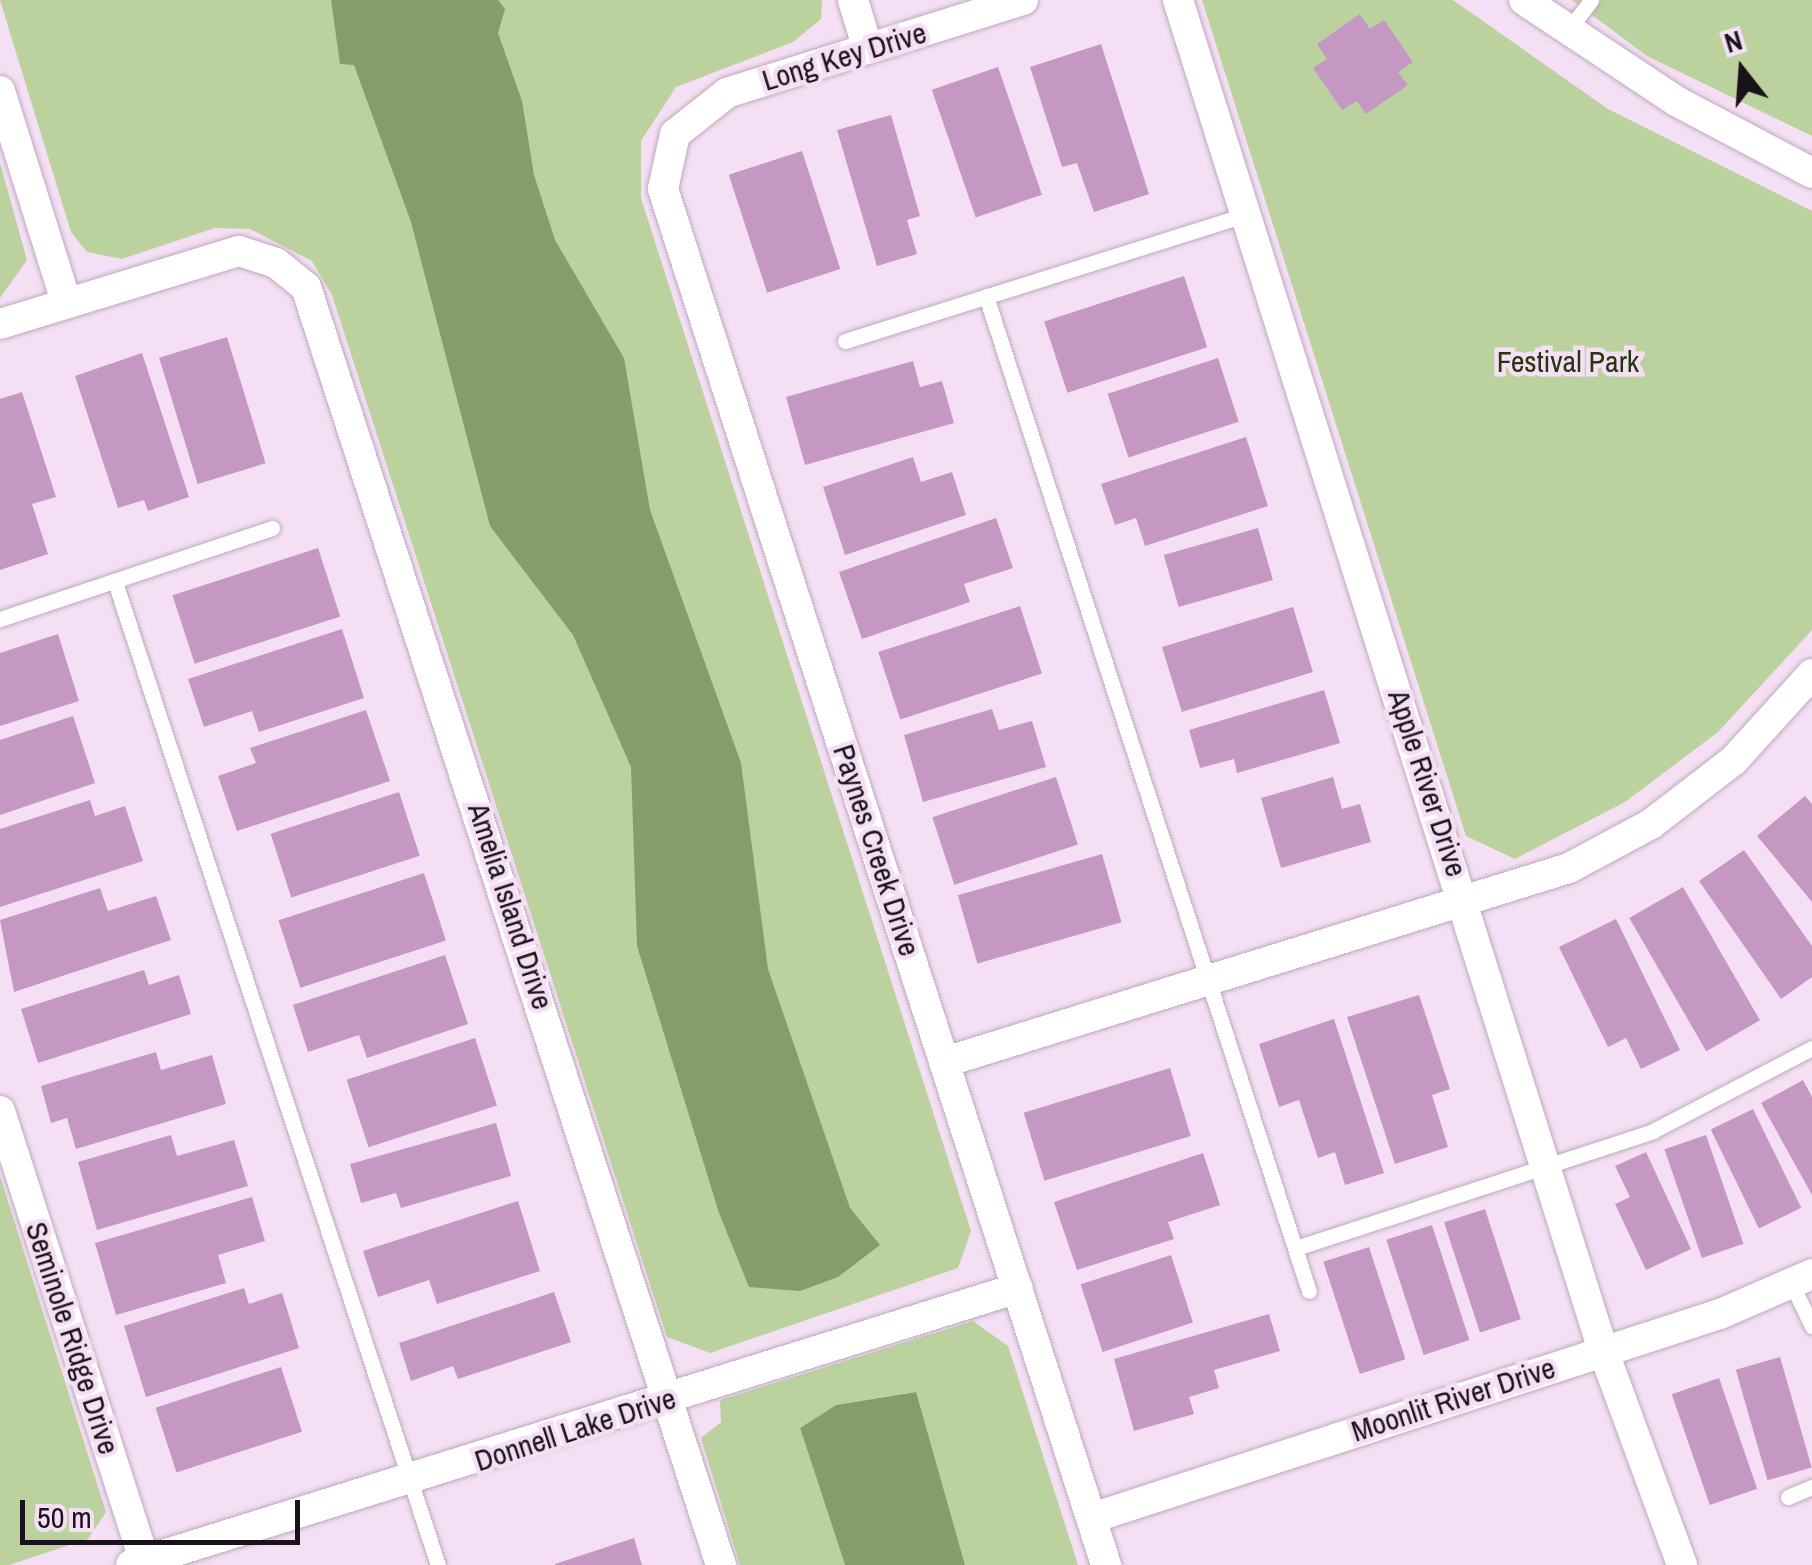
<!DOCTYPE html>
<style>
body{margin:0}
#map{position:relative;width:1812px;height:1565px;overflow:hidden;background:#f5dff4;font-family:"Archivo Narrow",sans-serif}
div>[style]{position:absolute}
[style*='--x']{left:calc(var(--x)*1px);top:calc(var(--y)*1px);width:calc(var(--w)*1px);rotate:calc(var(--a)*1deg)}
.green>*{inset:0;background:#bbd29f}
.water>*{inset:0;background:#869d6a}
.building>*{inset:0;background:#c498c2;transform-origin:0 0}
.roads{filter:drop-shadow(0 0 2px #bfa9bd) drop-shadow(0 0 2px #bfa9bd)}
.lane>*{height:15px;margin:-7.5px;padding:0 7.5px;transform-origin:7.5px;border-radius:7.5px;background:#fff}
.street>*{height:30px;margin:-15px;padding:0 15px;transform-origin:15px;border-radius:15px;background:#fff}
span{translate:-50% -50%;white-space:nowrap;text-align:center;line-height:1.15;-webkit-text-stroke:9px #f5dff4;paint-order:stroke}
.street-label{font-size:30px;color:#1a121a}
.park-label{font-size:30px;color:#27360f}
.north{position:absolute;left:1692px;top:20px;width:100px;height:100px;-webkit-text-stroke:8px #f5dff4;paint-order:stroke;rotate:343deg;font-size:28px;font-weight:700;line-height:40px;text-align:center;color:#1a121a}
.north::after{content:'';display:block;margin:auto;width:35px;height:45px;background:#1a121a;clip-path:polygon(50% 0,100% 100%,50% 72%,0 100%)}
.scale{position:absolute;left:20px;top:1500px;width:280px;height:45px;box-sizing:border-box;border:5px solid #1a121a;border-top:0;padding-left:12px;font-size:30px;line-height:35px;white-space:nowrap;color:#1a121a;-webkit-text-stroke:8px #f5dff4;paint-order:stroke}
</style>
<div id="map">
<div class="green">
<i style="clip-path:polygon(0 0,822px 0,821px 19px,793px 42px,676px 87px,641px 141px,641px 198px,971px 1231px,958px 1268px,710px 1353px,667px 1337px,332px 295px,312px 261px,250px 229px,215px 228px,122px 259px,87px 252px,71px 232px)"></i>
<i style="clip-path:polygon(1202px 0,1453px 0,1608px 109px,1812px 211px,1812px 630px,1718px 732px,1625px 802px,1515px 859px,1466px 836px)"></i>
<i style="clip-path:polygon(1572px 0,1812px 0,1812px 136px,1647px 56px)"></i>
<i style="clip-path:polygon(0 163px,27px 260px,0 298px)"></i>
<i style="clip-path:polygon(0 1176px,106px 1512px,88px 1539px,9px 1565px,0 1565px)"></i>
<i style="clip-path:polygon(973px 1321px,1008px 1346px,1078px 1565px,965px 1565px,915px 1392px,836px 1405px,800px 1428px,845px 1565px,740px 1565px,701px 1438px,721px 1422px,720px 1400px)"></i>
</div>
<div class="water">
<i style="clip-path:polygon(331px 0,498px 0,505px 9px,498px 33px,522px 101px,534px 175px,555px 240px,624px 358px,650px 510px,741px 763px,768px 969px,850px 1208px,880px 1245px,838px 1277px,800px 1291px,749px 1287px,719px 1213px,637px 946px,631px 767px,573px 635px,490px 526px,411px 222px,354px 65px,340px 64px)"></i>
<i style="clip-path:polygon(916px 1392px,965px 1565px,845px 1565px,800px 1428px,836px 1405px)"></i>
</div>
<div class="building">
<i style="clip-path:polygon(1360px 14px,1370px 29px,1384px 20px,1413px 62px,1398px 72px,1408px 85px,1366px 114px,1357px 101px,1342px 110px,1313px 68px,1327px 59px,1317px 44px)"></i>
<i style="clip-path:polygon(1101px 44px,1149px 194px,1094px 212px,1077px 163px,1062px 167px,1030px 67px)"></i>
<i style="left:998px;top:67px;width:135px;height:70px;rotate:71deg"></i>
<i style="clip-path:polygon(891px 115px,920px 216px,907px 220px,917px 254px,877px 266px,837px 130px)"></i>
<i style="left:802px;top:151px;width:124px;height:77px;rotate:72deg"></i>
<i style="left:1184px;top:276px;width:75px;height:147px;rotate:72deg"></i>
<i style="left:227px;top:337px;width:132px;height:71px;rotate:73deg"></i>
<i style="clip-path:polygon(142px 353px,189px 497px,148px 511px,144px 500px,118px 508px,75px 376px)"></i>
<i style="left:1218px;top:358px;width:67px;height:116px;rotate:72deg"></i>
<i style="clip-path:polygon(913px 361px,920px 387px,942px 381px,954px 423px,805px 465px,786px 397px)"></i>
<i style="clip-path:polygon(22px 392px,56px 497px,32px 504px,48px 554px,0 570px,0 399px)"></i>
<i style="clip-path:polygon(1246px 437px,1268px 506px,1145px 546px,1136px 518px,1115px 525px,1101px 484px)"></i>
<i style="clip-path:polygon(913px 457px,921px 482px,952px 472px,966px 515px,845px 555px,823px 487px)"></i>
<i style="clip-path:polygon(996px 518px,1013px 568px,964px 584px,970px 602px,862px 639px,839px 572px)"></i>
<i style="left:1258px;top:528px;width:54px;height:98px;rotate:74deg"></i>
<i style="left:318px;top:548px;width:72px;height:153px;rotate:72deg"></i>
<i style="left:1020px;top:606px;width:71px;height:149px;rotate:72deg"></i>
<i style="left:1293px;top:607px;width:68px;height:137px;rotate:73deg"></i>
<i style="clip-path:polygon(342px 629px,364px 698px,259px 732px,252px 711px,204px 727px,188px 679px)"></i>
<i style="clip-path:polygon(58px 634px,79px 701px,0 726px,0 653px)"></i>
<i style="clip-path:polygon(1324px 690px,1340px 743px,1237px 773px,1234px 759px,1200px 768px,1189px 730px)"></i>
<i style="clip-path:polygon(992px 709px,999px 730px,1032px 721px,1046px 767px,923px 802px,904px 735px)"></i>
<i style="clip-path:polygon(366px 710px,390px 781px,237px 831px,218px 776px,256px 763px,250px 748px)"></i>
<i style="clip-path:polygon(73px 716px,95px 783px,0 815px,0 740px)"></i>
<i style="left:1056px;top:777px;width:71px;height:130px;rotate:72deg"></i>
<i style="clip-path:polygon(1333px 777px,1342px 809px,1360px 804px,1371px 842px,1281px 868px,1261px 798px)"></i>
<i style="left:399px;top:792px;width:67px;height:135px;rotate:72deg"></i>
<i style="clip-path:polygon(1805px 796px,1812px 804px,1812px 902px,1757px 836px)"></i>
<i style="clip-path:polygon(90px 800px,95px 816px,125px 806px,143px 861px,0 907px,0 829px)"></i>
<i style="clip-path:polygon(1744px 850px,1812px 946px,1812px 977px,1781px 999px,1699px 881px)"></i>
<i style="left:1102px;top:854px;width:71px;height:150px;rotate:74deg"></i>
<i style="left:424px;top:873px;width:71px;height:153px;rotate:72deg"></i>
<i style="left:1683px;top:887px;width:154px;height:62px;rotate:60deg"></i>
<i style="clip-path:polygon(100px 888px,108px 911px,156px 896px,171px 940px,14px 992px,0 920px)"></i>
<i style="clip-path:polygon(1616px 919px,1680px 1050px,1641px 1069px,1626px 1038px,1608px 1047px,1559px 947px)"></i>
<i style="clip-path:polygon(445px 955px,468px 1024px,367px 1058px,359px 1035px,308px 1052px,293px 1005px)"></i>
<i style="clip-path:polygon(144px 970px,149px 985px,179px 975px,191px 1014px,38px 1063px,21px 1009px)"></i>
<i style="clip-path:polygon(1419px 995px,1450px 1089px,1432px 1095px,1448px 1147px,1395px 1164px,1347px 1017px)"></i>
<i style="clip-path:polygon(1334px 1019px,1384px 1173px,1345px 1185px,1335px 1152px,1318px 1158px,1299px 1100px,1279px 1107px,1259px 1044px)"></i>
<i style="left:475px;top:1038px;width:71px;height:135px;rotate:72deg"></i>
<i style="clip-path:polygon(156px 1052px,161px 1070px,212px 1055px,226px 1104px,76px 1149px,67px 1118px,51px 1123px,41px 1086px)"></i>
<i style="left:1170px;top:1068px;width:71px;height:153px;rotate:73deg"></i>
<i style="clip-path:polygon(1803px 1080px,1812px 1097px,1812px 1195px,1761px 1103px)"></i>
<i style="left:1753px;top:1109px;width:110px;height:47px;rotate:64deg"></i>
<i style="clip-path:polygon(496px 1123px,511px 1176px,401px 1208px,396px 1193px,361px 1203px,350px 1164px)"></i>
<i style="clip-path:polygon(171px 1135px,177px 1156px,234px 1140px,248px 1186px,97px 1230px,78px 1162px)"></i>
<i style="left:1706px;top:1135px;width:115px;height:44px;rotate:71deg"></i>
<i style="clip-path:polygon(1646px 1152px,1691px 1249px,1646px 1270px,1615px 1204px,1630px 1197px,1615px 1166px)"></i>
<i style="clip-path:polygon(1203px 1153px,1220px 1205px,1168px 1222px,1174px 1239px,1077px 1270px,1054px 1202px)"></i>
<i style="clip-path:polygon(252px 1197px,265px 1241px,218px 1255px,226px 1283px,116px 1315px,95px 1243px)"></i>
<i style="clip-path:polygon(518px 1201px,540px 1271px,437px 1304px,429px 1280px,378px 1297px,363px 1251px)"></i>
<i style="left:1485px;top:1209px;width:116px;height:43px;rotate:72deg"></i>
<i style="left:1432px;top:1225px;width:121px;height:48px;rotate:72deg"></i>
<i style="left:1369px;top:1247px;width:118px;height:48px;rotate:72deg"></i>
<i style="left:1171px;top:1255px;width:71px;height:95px;rotate:72deg"></i>
<i style="clip-path:polygon(244px 1288px,249px 1304px,282px 1293px,299px 1348px,146px 1397px,124px 1326px)"></i>
<i style="clip-path:polygon(554px 1292px,571px 1342px,458px 1379px,453px 1366px,411px 1381px,399px 1343px)"></i>
<i style="clip-path:polygon(1269px 1314px,1280px 1351px,1214px 1370px,1219px 1388px,1189px 1397px,1194px 1414px,1134px 1431px,1114px 1359px)"></i>
<i style="left:1780px;top:1357px;width:115px;height:46px;rotate:74deg"></i>
<i style="left:281px;top:1367px;width:68px;height:132px;rotate:72deg"></i>
<i style="left:1719px;top:1378px;width:117px;height:50px;rotate:71deg"></i>
<i style="clip-path:polygon(634px 1538px,642px 1565px,555px 1565px,555px 1564px)"></i>
</div>
<div class="roads">
<div class="lane">
<i style="--x:1567;--y:32;--w:40;--a:-53"></i>
<i style="--x:986;--y:296;--w:1046;--a:72.02"></i>
<i style="--x:845;--y:341;--w:422;--a:-17.5"></i>
<i style="--x:115;--y:582;--w:1035;--a:71.81"></i>
<i style="--x:0;--y:619;--w:287;--a:-18.5"></i>
<i style="--x:1296;--y:1248;--w:376;--a:-18.1"></i>
<i style="--x:1653;--y:1131;--w:179;--a:-27.6"></i>
<i style="--x:1792;--y:1285;--w:46;--a:64"></i>
<i style="--x:1788;--y:1497;--w:26;--a:-23"></i>
</div>
<div class="street">
<i style="--x:853;--y:0;--w:51;--a:73"></i>
<i style="--x:1023;--y:0;--w:310;--a:162.6"></i>
<i style="--x:727;--y:93;--w:66;--a:141.7"></i>
<i style="--x:675;--y:134;--w:56;--a:102.3"></i>
<i style="--x:663;--y:189;--w:1446;--a:72.15"></i>
<i style="--x:1178;--y:0;--w:1415;--a:72.53"></i>
<i style="--x:1603;--y:1350;--w:229;--a:69.8"></i>
<i style="--x:1524;--y:0;--w:182;--a:33.6"></i>
<i style="--x:1676;--y:101;--w:154;--a:27.9"></i>
<i style="--x:0;--y:91;--w:221;--a:72.6"></i>
<i style="--x:0;--y:324;--w:250;--a:-17"></i>
<i style="--x:239;--y:251;--w:39;--a:18"></i>
<i style="--x:276;--y:263;--w:38;--a:39"></i>
<i style="--x:306;--y:287;--w:1344;--a:72.01"></i>
<i style="--x:945;--y:1062;--w:653;--a:-17.27"></i>
<i style="--x:1569;--y:868;--w:93;--a:-28.2"></i>
<i style="--x:1651;--y:824;--w:105;--a:-37.6"></i>
<i style="--x:1734;--y:760;--w:116;--a:-47.8"></i>
<i style="--x:0;--y:1111;--w:477;--a:72.2"></i>
<i style="--x:1092;--y:1518;--w:660;--a:-18"></i>
<i style="--x:1720;--y:1314;--w:100;--a:-23.5"></i>
<i style="--x:131;--y:1565;--w:929;--a:-17.34"></i>
</div>
</div>
<div class="street-label">
<span style="left:844px;top:56px;rotate:-17deg">Long Key Drive</span>
<span style="left:1428px;top:783px;rotate:72deg">Apple River Drive</span>
<span style="left:877px;top:850px;rotate:72deg">Paynes Creek Drive</span>
<span style="left:511px;top:906px;rotate:72deg">Amelia Island Drive</span>
<span style="left:73px;top:1338px;rotate:72deg">Seminole Ridge Drive</span>
<span style="left:1453px;top:1399px;rotate:-18deg">Moonlit River Drive</span>
<span style="left:575px;top:1429px;rotate:-18deg">Donnell Lake Drive</span>
</div>
<div class="park-label">
<span style="left:1568px;top:361px">Festival Park</span>
</div>
<div class="north">N</div>
<div class="scale">50 m</div>
</div>
